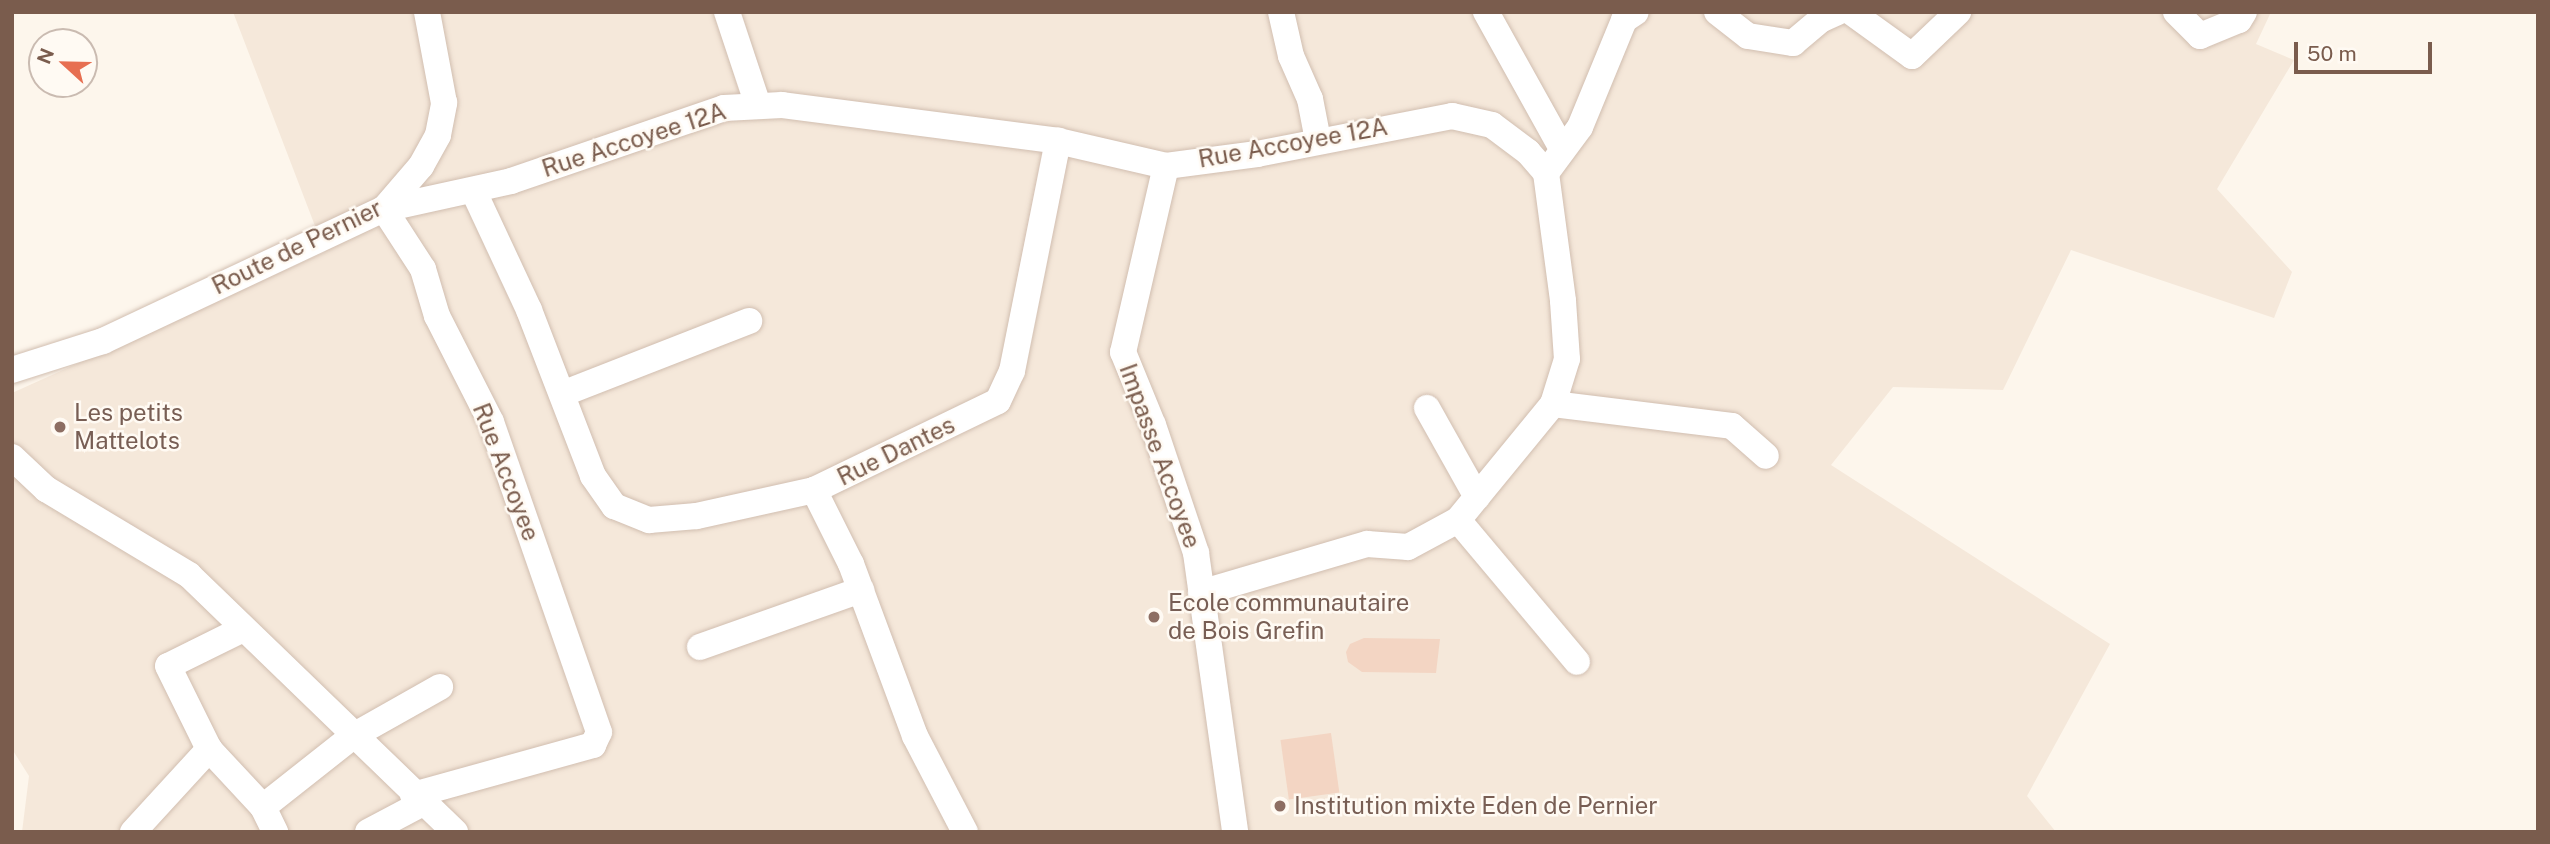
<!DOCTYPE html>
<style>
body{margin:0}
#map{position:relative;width:2550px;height:844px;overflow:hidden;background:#fdf6ec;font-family:"Public Sans",sans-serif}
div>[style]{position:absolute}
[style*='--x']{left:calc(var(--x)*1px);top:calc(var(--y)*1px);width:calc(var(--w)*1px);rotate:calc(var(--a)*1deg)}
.residential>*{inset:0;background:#f5e8da}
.building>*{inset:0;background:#f3d5c3;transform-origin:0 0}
.roads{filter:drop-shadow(0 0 2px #d1beb0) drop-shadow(0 0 2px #d1beb0)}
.minor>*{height:26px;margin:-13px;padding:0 13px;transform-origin:13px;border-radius:13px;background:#fff}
.dots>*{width:19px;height:19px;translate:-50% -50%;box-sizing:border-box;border:4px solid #fffaf3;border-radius:50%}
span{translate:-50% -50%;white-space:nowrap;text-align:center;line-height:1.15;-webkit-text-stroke:5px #fffaf3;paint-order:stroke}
.street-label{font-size:24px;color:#7a5c4d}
.education-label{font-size:24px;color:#785e54}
.left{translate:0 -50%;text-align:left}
.frame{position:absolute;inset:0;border:14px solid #7a5c4d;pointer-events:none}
.north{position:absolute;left:28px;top:28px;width:70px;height:70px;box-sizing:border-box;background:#fffaf3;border:2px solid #cabbb1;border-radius:50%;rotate:292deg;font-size:19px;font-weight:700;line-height:28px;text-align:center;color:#7a5c4d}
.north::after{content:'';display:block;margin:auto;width:24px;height:32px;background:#e76f51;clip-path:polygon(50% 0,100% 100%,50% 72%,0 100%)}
.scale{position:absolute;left:2294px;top:42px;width:138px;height:32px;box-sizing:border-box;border:4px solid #7a5c4d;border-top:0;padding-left:9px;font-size:21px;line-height:24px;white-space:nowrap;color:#7a5c4d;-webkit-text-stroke:5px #fffaf3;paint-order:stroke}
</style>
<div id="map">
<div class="residential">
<i style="clip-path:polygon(233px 12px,2271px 12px,2256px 44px,2294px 60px,2217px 189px,2292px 272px,2274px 318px,2071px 250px,2003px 390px,1893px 387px,1831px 465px,2110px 644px,2027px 796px,2056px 832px,22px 832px,29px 776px,12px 749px,12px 393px,325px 252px)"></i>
</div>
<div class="building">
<i style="clip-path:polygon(1364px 638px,1440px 639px,1436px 673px,1362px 672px,1348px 662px,1346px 652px,1350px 644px)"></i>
<i style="left:1331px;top:733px;width:60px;height:51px;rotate:82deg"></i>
</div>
<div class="roads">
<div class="minor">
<i style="--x:727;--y:12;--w:98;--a:71.6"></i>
<i style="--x:1281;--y:12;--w:45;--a:77.2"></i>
<i style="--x:1291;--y:56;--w:47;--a:66.2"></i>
<i style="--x:1310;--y:99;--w:42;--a:79"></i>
<i style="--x:1486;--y:12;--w:154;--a:60.9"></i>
<i style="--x:1717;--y:12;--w:39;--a:38"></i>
<i style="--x:1748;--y:36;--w:46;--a:8.8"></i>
<i style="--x:1793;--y:43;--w:38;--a:-40"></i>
<i style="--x:1822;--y:19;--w:17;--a:-24"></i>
<i style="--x:1851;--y:12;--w:75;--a:35.8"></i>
<i style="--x:1912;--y:56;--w:64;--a:-43.7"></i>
<i style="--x:2176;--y:12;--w:34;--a:45"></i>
<i style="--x:2200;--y:36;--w:42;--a:-22.3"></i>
<i style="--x:2239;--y:20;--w:9;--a:-58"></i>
<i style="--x:1166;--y:166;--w:191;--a:103"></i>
<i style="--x:1123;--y:352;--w:79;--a:67.7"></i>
<i style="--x:1153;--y:425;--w:135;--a:71.4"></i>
<i style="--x:1196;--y:553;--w:282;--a:82"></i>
<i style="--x:1546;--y:173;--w:57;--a:-53.5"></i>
<i style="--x:1580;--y:127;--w:116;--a:-67.6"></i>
<i style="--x:1624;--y:20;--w:14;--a:-34"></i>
<i style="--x:474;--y:192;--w:130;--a:65"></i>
<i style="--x:529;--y:310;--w:178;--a:68.9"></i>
<i style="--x:593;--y:476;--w:37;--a:55"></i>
<i style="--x:614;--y:506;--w:38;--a:22"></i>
<i style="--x:649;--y:520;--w:48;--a:-4.8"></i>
<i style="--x:697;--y:516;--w:120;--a:-12.5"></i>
<i style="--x:12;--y:370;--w:96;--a:-17.7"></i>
<i style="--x:103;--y:341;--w:310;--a:-25.2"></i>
<i style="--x:384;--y:209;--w:57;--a:-49.3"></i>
<i style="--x:421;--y:166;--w:35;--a:-61"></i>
<i style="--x:438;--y:135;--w:33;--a:-79"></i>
<i style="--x:444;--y:103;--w:93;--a:-100.6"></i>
<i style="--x:562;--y:394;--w:201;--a:-21.3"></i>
<i style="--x:1553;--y:404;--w:180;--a:7"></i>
<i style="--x:1732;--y:426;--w:45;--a:41.4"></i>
<i style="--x:1427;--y:408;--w:102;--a:60.7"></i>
<i style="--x:12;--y:457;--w:47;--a:43.3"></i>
<i style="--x:46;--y:489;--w:167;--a:31"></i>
<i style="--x:189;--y:575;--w:370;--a:44"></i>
<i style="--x:1458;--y:520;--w:185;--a:50"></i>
<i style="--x:241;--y:630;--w:81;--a:153.7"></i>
<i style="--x:168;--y:666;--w:93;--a:63.7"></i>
<i style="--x:209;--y:749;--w:79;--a:47"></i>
<i style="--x:263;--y:807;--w:28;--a:64"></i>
<i style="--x:700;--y:647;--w:171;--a:-19.5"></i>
<i style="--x:413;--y:795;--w:187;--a:-15.5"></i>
<i style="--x:593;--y:745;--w:14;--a:-65"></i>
<i style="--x:599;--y:732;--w:328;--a:-109.2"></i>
<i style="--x:491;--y:422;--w:119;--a:-117"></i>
<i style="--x:437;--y:316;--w:49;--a:-106.6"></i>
<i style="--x:423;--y:269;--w:72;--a:-123"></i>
<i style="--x:384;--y:209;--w:130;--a:-12.4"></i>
<i style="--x:511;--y:181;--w:225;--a:-18.9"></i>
<i style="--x:724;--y:108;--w:58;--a:-3"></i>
<i style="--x:782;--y:105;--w:278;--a:7.4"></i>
<i style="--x:1058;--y:141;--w:111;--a:13"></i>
<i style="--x:1166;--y:166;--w:92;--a:-7.5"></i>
<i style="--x:1257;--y:154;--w:199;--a:-11"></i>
<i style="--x:1452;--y:116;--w:41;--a:12.7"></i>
<i style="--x:1492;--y:125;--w:45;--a:36.9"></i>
<i style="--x:1528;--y:152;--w:28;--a:49"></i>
<i style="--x:1546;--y:173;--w:129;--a:82.4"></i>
<i style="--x:1563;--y:301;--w:58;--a:86.1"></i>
<i style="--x:1567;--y:359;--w:47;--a:107.3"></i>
<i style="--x:1553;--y:404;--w:150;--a:129.3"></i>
<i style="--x:1458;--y:520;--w:57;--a:151.6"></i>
<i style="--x:1408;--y:547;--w:41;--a:-175.8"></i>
<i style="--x:1367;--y:544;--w:173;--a:163.6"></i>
<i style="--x:263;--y:807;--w:115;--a:-38.3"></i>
<i style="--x:353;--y:736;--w:100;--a:-29.4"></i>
<i style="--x:133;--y:832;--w:113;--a:-47.5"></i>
<i style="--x:368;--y:832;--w:62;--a:-27.8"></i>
<i style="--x:965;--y:832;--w:108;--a:-117.5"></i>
<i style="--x:915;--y:736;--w:184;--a:-110.4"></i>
<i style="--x:851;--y:564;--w:83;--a:-116.6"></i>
<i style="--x:814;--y:490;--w:204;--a:-25.8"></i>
<i style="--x:998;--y:401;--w:33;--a:-65"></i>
<i style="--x:1012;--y:371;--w:235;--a:-78.7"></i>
</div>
</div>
<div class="dots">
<i style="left:60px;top:427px;background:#8d6e63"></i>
<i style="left:1154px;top:617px;background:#8d6e63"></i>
<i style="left:1280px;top:806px;background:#8d6e63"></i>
</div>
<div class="street-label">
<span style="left:634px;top:140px;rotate:-18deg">Rue Accoyee 12A</span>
<span style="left:1293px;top:143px;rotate:-10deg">Rue Accoyee 12A</span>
<span style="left:297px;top:247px;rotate:-26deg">Route de Pernier</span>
<span style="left:896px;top:451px;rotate:-26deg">Rue Dantes</span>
<span style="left:1160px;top:456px;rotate:70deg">Impasse Accoyee</span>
<span style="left:506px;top:472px;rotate:69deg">Rue Accoyee</span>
</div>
<div class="education-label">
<span class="left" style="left:74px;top:427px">Les petits<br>Mattelots</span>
<span class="left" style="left:1168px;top:617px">Ecole communautaire<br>de Bois Grefin</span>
<span class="left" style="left:1294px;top:806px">Institution mixte Eden de Pernier</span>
</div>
<div class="frame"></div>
<div class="north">N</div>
<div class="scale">50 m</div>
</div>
